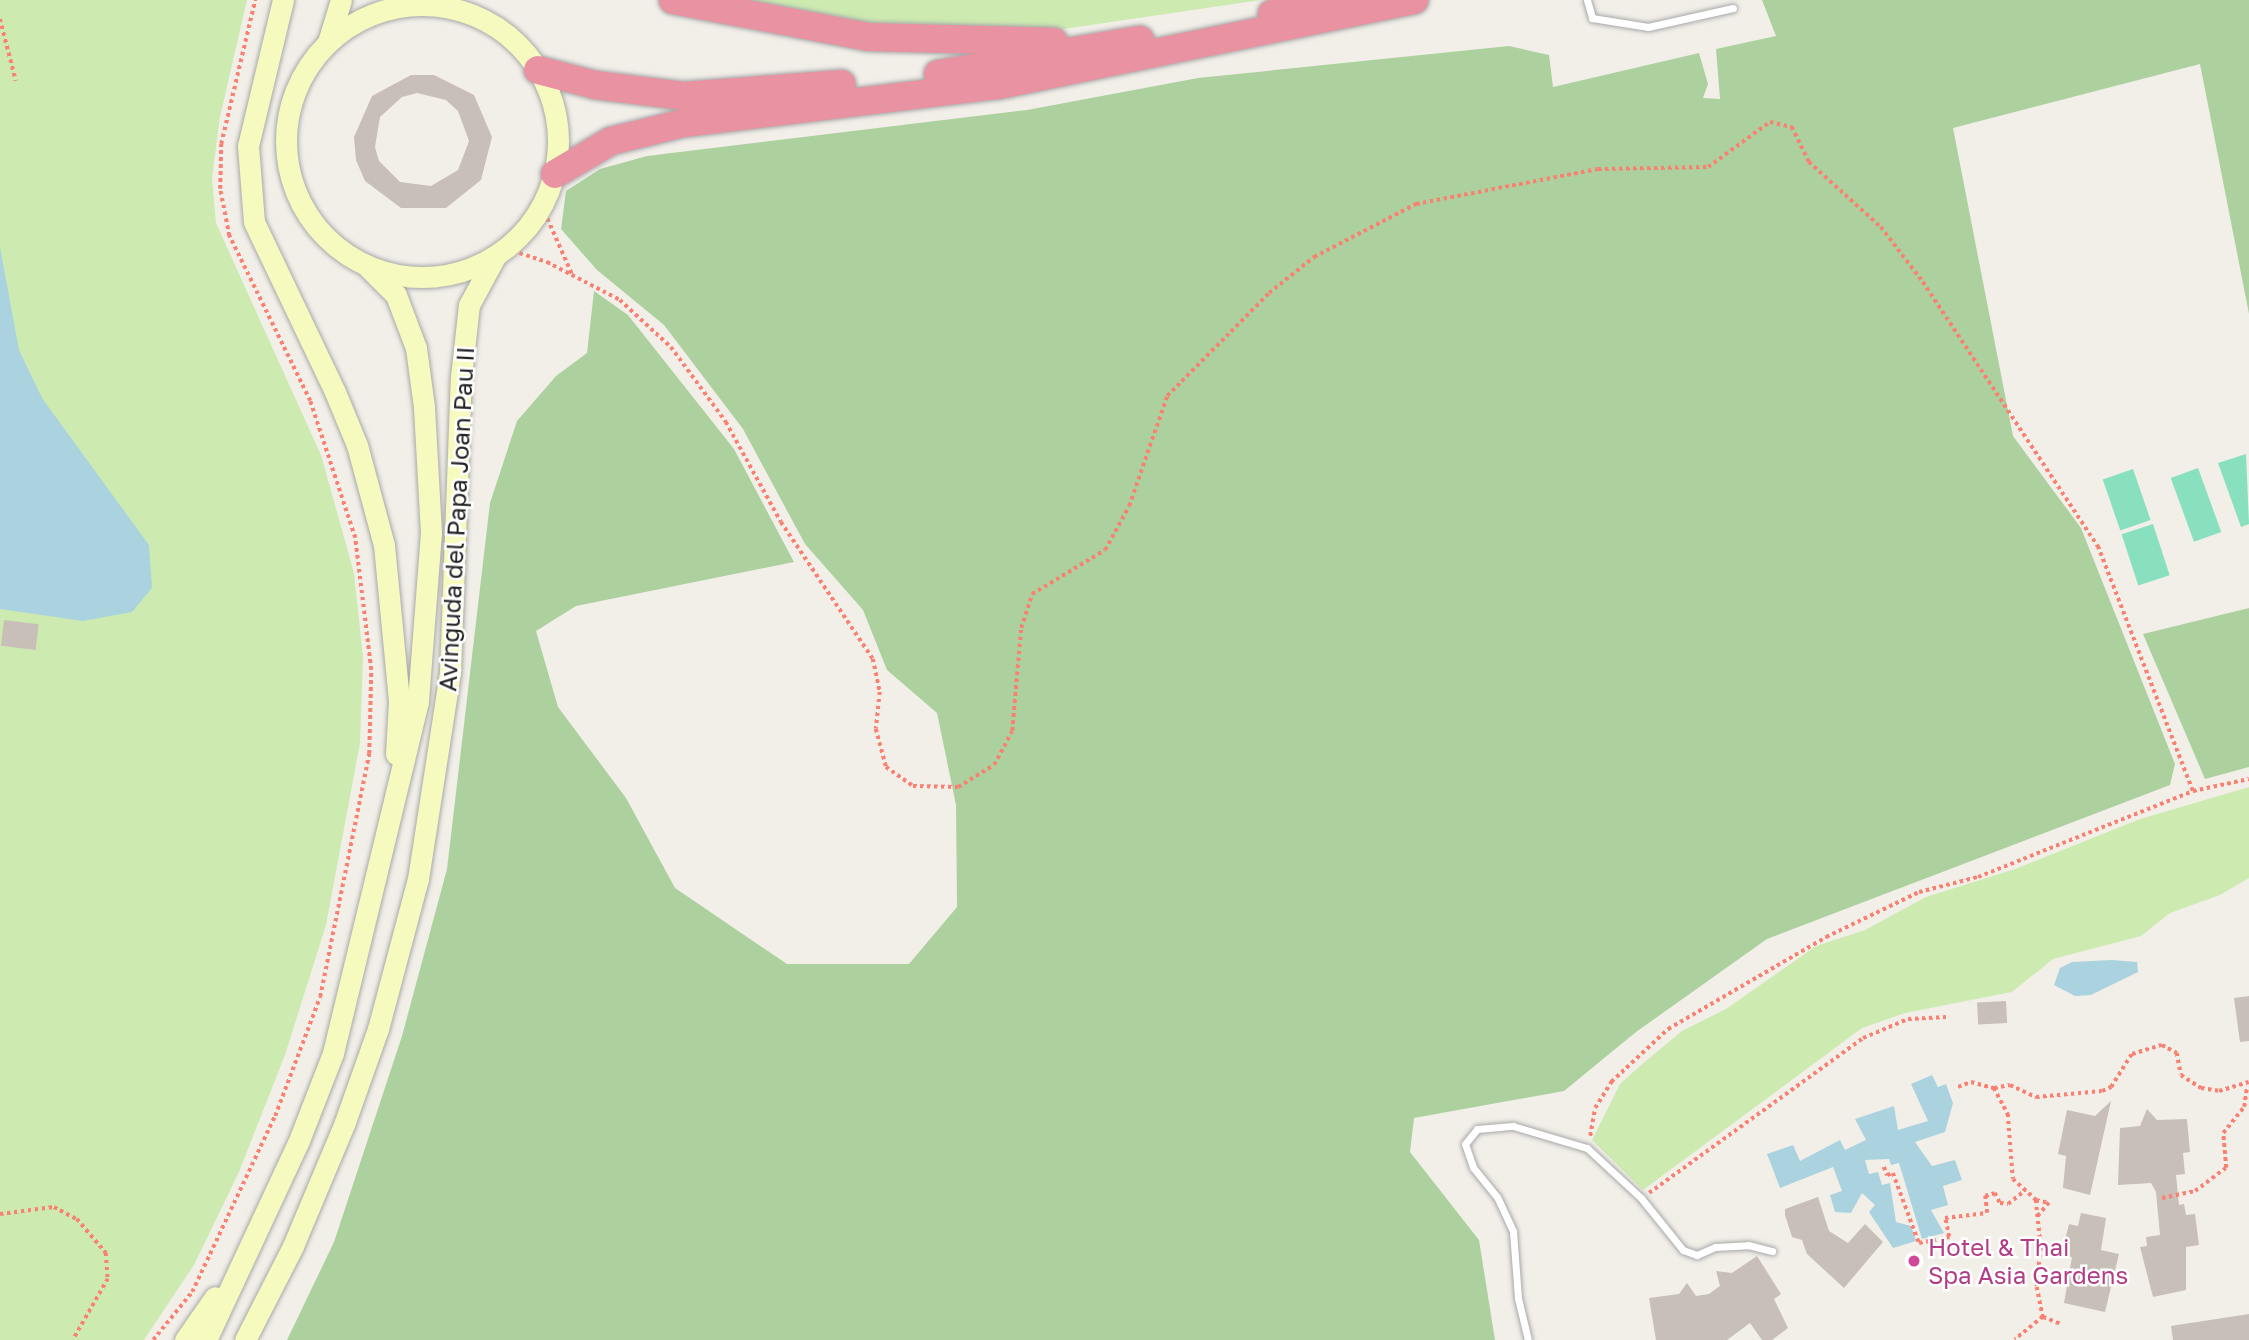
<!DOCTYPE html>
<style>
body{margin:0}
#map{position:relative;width:2249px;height:1340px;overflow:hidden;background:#f2efe9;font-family:"Golos Text",sans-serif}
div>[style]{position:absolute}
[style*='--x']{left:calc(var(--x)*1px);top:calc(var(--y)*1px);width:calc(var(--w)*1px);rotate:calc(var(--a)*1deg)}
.grass>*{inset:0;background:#cdebb0}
.forest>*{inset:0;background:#add19e}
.pitch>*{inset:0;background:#88e0be;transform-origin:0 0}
.water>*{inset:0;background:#aad3df}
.building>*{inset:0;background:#c7bfb8;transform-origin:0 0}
.path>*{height:3.5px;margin-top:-1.75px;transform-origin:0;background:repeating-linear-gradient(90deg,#fa8072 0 3.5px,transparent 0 7px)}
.roads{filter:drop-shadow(0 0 2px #a9a9a9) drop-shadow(0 0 2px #a9a9a9)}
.lane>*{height:7px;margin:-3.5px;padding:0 3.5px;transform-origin:3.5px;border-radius:3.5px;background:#fff}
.secondary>*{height:21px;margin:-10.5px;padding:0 10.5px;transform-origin:10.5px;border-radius:10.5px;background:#f7fabf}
.secondary>.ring{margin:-10.5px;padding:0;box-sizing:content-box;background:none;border:21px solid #f7fabf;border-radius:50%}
.highway>*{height:28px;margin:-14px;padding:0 14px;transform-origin:14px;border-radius:14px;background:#e892a2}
.dots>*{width:19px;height:19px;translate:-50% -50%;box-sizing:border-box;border:4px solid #fff;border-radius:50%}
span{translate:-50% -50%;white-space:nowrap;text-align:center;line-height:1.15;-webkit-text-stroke:5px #fff;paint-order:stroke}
.street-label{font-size:24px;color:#222}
.hotel-label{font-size:24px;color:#b23c85}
.left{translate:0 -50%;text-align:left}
</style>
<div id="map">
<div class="grass">
<i style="clip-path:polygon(0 0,247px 0,220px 117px,212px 178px,216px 223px,321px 455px,354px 573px,363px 657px,360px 743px,326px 925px,285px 1055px,239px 1172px,194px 1265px,144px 1340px,0 1340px)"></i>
<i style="clip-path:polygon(709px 0,1261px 0,1057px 30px,869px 27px)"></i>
<i style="clip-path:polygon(2249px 787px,2249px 878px,2220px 895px,2170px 913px,2141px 936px,2053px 959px,2012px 992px,1905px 1013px,1862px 1028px,1643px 1190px,1592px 1140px,1620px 1084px,1641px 1065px,1682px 1031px,1726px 1009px,1816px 946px,1865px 930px,1926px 897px,2015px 869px,2140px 819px)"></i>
</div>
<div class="forest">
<i style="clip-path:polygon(1762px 0,2249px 0,2249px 314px,2200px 64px,1953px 128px,2013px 436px,2081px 528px,2175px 764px,2170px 785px,1767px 939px,1636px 1032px,1564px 1091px,1414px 1118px,1410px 1152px,1479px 1240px,1495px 1340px,287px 1340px,334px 1242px,402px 1036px,447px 869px,490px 503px,517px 421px,556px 376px,587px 353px,594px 291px,628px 315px,734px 449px,794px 562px,576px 606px,536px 631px,558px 707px,626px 798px,675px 888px,787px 964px,909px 964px,957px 907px,956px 805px,937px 713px,887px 670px,863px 610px,805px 544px,743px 429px,664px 325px,597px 270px,561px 229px,566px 191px,600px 169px,647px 156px,1027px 110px,1198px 78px,1509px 46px,1549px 55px,1553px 87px,1699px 53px,1708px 84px,1703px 98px,1720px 99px,1716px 49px,1776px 36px)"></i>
<i style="clip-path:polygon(2249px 608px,2249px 767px,2205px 779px,2143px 634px)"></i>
</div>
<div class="pitch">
<i style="clip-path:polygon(2246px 454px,2249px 524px,2241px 527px,2218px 463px)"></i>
<i style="left:2198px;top:468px;width:68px;height:29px;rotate:70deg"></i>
<i style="left:2133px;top:469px;width:54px;height:32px;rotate:71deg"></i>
<i style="left:2153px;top:524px;width:54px;height:33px;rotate:72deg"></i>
</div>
<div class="water">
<i style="clip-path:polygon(0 247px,19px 350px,42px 398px,149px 545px,152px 588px,132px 612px,83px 621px,0 609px)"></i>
<i style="clip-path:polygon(2112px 960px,2137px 962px,2138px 972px,2091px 995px,2075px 996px,2054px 985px,2060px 968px,2072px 962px)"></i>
<i style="clip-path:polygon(1932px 1075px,1938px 1087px,1946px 1084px,1953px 1103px,1945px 1132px,1915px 1142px,1932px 1166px,1955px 1160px,1962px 1180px,1943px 1186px,1948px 1205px,1931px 1210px,1944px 1233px,1922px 1239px,1899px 1163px,1891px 1165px,1889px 1159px,1865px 1160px,1869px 1174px,1878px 1172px,1882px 1185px,1890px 1183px,1896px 1222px,1911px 1226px,1916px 1241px,1893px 1248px,1869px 1212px,1875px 1205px,1862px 1193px,1851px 1213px,1835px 1212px,1830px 1195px,1842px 1191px,1833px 1167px,1780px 1188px,1767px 1154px,1793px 1145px,1800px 1161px,1840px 1140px,1845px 1150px,1866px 1140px,1855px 1119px,1894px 1106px,1898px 1130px,1928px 1121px,1911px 1084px)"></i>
</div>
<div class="building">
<i style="clip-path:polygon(evenodd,411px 75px,434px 75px,474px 95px,492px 137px,481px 180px,446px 208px,401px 208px,365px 181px,356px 160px,354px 137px,372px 96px,411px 75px,417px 93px,446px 100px,458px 111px,469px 141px,458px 170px,431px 186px,400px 182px,379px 161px,375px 147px,380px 117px,402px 97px,417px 93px)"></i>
<i style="left:4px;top:620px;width:35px;height:26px;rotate:7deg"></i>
<i style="clip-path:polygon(2249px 996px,2249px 1041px,2240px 1042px,2234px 998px)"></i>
<i style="left:2006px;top:1001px;width:22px;height:29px;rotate:87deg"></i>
<i style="clip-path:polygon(2111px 1101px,2090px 1195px,2063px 1188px,2066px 1156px,2058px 1154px,2067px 1110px,2095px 1116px)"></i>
<i style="clip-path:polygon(2147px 1109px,2157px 1120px,2187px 1119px,2190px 1152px,2183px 1153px,2185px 1174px,2176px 1175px,2179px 1205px,2184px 1204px,2186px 1215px,2195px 1214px,2199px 1245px,2186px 1247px,2186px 1290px,2153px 1297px,2140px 1247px,2147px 1246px,2146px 1237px,2160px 1235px,2156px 1192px,2151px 1183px,2118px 1185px,2120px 1128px,2140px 1126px)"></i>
<i style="clip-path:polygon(1818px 1197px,1829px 1231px,1848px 1243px,1865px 1224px,1883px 1242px,1844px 1288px,1807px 1254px,1802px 1240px,1792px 1237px,1785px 1215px,1785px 1209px)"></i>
<i style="clip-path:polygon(2081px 1213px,2106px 1218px,2101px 1250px,2119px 1254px,2105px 1312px,2064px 1303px,2072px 1257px,2061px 1255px,2069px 1224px,2078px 1226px)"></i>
<i style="clip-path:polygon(1757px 1256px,1781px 1294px,1774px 1299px,1788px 1328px,1772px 1340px,1762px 1340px,1750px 1323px,1727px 1340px,1656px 1340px,1649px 1298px,1679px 1294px,1687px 1283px,1696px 1296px,1709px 1294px,1720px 1286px,1716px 1271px,1732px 1273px)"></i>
<i style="clip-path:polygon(2249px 1314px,2249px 1340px,2173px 1340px,2171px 1326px)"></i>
</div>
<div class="path">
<i style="--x:0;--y:19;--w:64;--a:75.5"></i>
<i style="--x:542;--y:206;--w:74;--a:66.2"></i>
<i style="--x:513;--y:251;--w:36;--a:18"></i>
<i style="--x:547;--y:262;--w:82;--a:27.5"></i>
<i style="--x:620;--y:300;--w:69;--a:42.7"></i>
<i style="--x:671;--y:347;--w:93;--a:53.7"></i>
<i style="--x:726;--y:422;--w:114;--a:61.2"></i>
<i style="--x:781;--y:522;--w:165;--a:56.1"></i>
<i style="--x:873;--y:659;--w:34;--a:78"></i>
<i style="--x:880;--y:692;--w:37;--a:96"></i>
<i style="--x:876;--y:729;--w:39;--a:75"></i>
<i style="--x:886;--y:767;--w:33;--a:35"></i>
<i style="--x:913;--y:786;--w:45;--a:1.3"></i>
<i style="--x:958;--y:787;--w:42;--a:-31.4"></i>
<i style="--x:994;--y:765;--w:38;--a:-62"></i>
<i style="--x:1012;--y:731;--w:103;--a:-85"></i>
<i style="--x:1021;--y:628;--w:36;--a:-72"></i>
<i style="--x:1032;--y:594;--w:85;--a:-31.1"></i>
<i style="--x:1105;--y:550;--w:50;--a:-61.4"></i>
<i style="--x:1129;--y:506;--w:116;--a:-70.9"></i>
<i style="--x:1167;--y:396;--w:145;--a:-45.3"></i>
<i style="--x:1269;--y:293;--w:58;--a:-38.7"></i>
<i style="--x:1314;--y:257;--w:115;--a:-27.5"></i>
<i style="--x:1416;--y:204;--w:185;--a:-10.9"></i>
<i style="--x:1598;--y:169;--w:110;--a:-1"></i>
<i style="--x:1708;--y:167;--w:77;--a:-36"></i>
<i style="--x:1770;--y:122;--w:23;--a:13"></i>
<i style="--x:1792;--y:127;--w:39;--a:64"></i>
<i style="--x:1809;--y:162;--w:97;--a:42.1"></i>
<i style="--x:1881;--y:227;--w:69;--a:52.6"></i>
<i style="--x:1923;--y:282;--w:317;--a:56.5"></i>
<i style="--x:2098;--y:546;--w:263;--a:68.8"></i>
<i style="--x:2193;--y:791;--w:57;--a:-12.1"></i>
<i style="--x:1958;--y:1087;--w:14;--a:-21"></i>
<i style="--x:1971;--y:1082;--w:24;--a:15"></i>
<i style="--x:1994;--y:1088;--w:16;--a:-11"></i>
<i style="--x:2010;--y:1085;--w:29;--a:25"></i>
<i style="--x:2036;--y:1097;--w:66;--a:-5.2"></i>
<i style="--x:2102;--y:1091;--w:10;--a:-24"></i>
<i style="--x:2111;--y:1087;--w:39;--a:-58"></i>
<i style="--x:2132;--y:1054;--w:31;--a:-17"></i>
<i style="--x:2162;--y:1045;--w:17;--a:28"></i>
<i style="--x:2177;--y:1053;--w:22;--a:80"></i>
<i style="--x:2181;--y:1075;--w:24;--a:33"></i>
<i style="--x:2201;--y:1088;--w:18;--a:9"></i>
<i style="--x:2219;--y:1091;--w:31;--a:-17"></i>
<i style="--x:1994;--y:1088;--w:30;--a:62"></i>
<i style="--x:2008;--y:1114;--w:65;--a:85.6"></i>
<i style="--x:2013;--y:1179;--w:31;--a:42"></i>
<i style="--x:2036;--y:1200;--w:48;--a:84.1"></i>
<i style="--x:2041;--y:1248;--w:39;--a:96"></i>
<i style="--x:2037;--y:1287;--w:31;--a:79"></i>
<i style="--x:2043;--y:1317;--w:36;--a:141"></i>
<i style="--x:1590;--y:1136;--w:28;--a:-80"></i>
<i style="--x:1595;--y:1108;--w:31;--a:-58"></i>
<i style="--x:1611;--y:1082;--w:78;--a:-42.9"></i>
<i style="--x:1668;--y:1029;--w:183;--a:-30.2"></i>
<i style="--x:1826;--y:937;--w:103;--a:-25.8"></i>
<i style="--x:1919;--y:892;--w:61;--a:-14.3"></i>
<i style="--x:1978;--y:877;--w:232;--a:-21.8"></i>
<i style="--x:1884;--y:1167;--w:9;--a:69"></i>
<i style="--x:1887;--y:1175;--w:6;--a:-18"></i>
<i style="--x:1893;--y:1173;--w:75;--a:69.6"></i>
<i style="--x:1919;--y:1243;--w:31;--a:-11"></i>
<i style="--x:1949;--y:1237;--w:19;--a:-102"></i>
<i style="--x:1945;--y:1218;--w:42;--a:-6.8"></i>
<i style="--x:1987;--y:1213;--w:17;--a:-97"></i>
<i style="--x:1985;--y:1196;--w:10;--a:-17"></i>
<i style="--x:1995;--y:1193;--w:11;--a:63"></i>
<i style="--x:2000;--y:1203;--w:8;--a:7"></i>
<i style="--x:2008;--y:1204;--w:22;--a:-39"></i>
<i style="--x:1649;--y:1193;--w:264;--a:-35.9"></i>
<i style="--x:1863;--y:1038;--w:49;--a:-22.9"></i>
<i style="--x:1908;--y:1019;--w:38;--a:-3"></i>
<i style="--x:2162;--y:1198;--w:34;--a:-12"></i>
<i style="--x:2195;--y:1191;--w:39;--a:-37"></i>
<i style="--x:2226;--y:1168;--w:35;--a:-95"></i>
<i style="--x:2223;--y:1133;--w:33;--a:-51"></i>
<i style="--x:2244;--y:1107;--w:21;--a:-82"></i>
<i style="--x:2036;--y:1200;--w:13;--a:13"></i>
<i style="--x:2049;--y:1203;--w:17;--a:130"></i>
<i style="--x:0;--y:1214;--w:54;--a:-7.4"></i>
<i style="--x:54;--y:1207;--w:26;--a:28"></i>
<i style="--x:77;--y:1219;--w:45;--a:49.5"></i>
<i style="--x:106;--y:1253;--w:26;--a:86"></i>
<i style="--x:108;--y:1279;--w:70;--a:119.8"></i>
<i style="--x:2043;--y:1317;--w:19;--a:21"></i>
<i style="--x:153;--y:1340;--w:62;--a:-50.9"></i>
<i style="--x:192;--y:1292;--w:195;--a:-64.8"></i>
<i style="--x:275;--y:1116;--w:127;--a:-69.3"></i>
<i style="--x:320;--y:997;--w:248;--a:-78.6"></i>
<i style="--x:369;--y:754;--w:84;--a:-88.6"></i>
<i style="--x:371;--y:670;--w:133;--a:-96.9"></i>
<i style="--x:355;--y:538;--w:144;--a:-108.2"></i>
<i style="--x:310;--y:401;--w:184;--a:-116.1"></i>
<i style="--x:229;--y:236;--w:48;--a:-100.8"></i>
<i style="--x:220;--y:189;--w:45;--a:-88.7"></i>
<i style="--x:221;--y:144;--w:148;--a:-76.7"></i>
</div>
<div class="roads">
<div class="lane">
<i style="--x:1587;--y:0;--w:19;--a:74"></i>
<i style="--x:1592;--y:18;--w:57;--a:9.1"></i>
<i style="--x:1648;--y:27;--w:87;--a:-12.6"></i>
<i style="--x:1528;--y:1340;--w:43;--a:-103.4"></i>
<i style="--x:1518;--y:1298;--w:67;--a:-94.3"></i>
<i style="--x:1513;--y:1231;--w:38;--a:-115"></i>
<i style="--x:1497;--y:1197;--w:38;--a:-129"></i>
<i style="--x:1473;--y:1167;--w:24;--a:-109"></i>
<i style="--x:1465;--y:1144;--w:19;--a:-51"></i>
<i style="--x:1477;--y:1129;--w:36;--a:-5"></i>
<i style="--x:1513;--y:1126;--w:77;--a:16.6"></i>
<i style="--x:1587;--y:1148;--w:74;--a:42.8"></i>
<i style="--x:1641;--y:1198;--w:67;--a:51.1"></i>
<i style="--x:1683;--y:1250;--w:15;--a:20"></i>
<i style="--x:1697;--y:1255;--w:20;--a:-24"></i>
<i style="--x:1715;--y:1247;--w:33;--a:-3"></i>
<i style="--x:1748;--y:1245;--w:25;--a:14"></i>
</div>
<div class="secondary">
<i style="--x:283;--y:0;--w:150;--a:103.5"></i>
<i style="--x:248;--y:146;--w:76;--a:85.5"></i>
<i style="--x:254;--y:222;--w:188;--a:64.5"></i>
<i style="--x:335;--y:392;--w:57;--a:67.5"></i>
<i style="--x:357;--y:445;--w:104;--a:74.9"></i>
<i style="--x:384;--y:545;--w:158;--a:84.5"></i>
<i style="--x:399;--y:702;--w:52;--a:93.3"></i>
<i class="ring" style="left:286px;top:5px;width:251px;height:251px"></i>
<i style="--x:328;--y:42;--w:44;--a:-72.8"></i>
<i style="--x:185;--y:1340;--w:52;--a:-55.1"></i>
<i style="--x:206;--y:1340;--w:217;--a:-65"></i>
<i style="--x:298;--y:1143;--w:97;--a:-68.7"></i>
<i style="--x:333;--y:1053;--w:362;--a:-76.4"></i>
<i style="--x:418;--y:701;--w:169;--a:-85.6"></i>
<i style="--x:431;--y:533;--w:126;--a:-93.2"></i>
<i style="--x:424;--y:407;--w:60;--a:-97.7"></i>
<i style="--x:416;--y:348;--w:57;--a:-110.7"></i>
<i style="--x:396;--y:295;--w:41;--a:-135"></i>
<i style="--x:245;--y:1340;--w:106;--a:-62.9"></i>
<i style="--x:293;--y:1246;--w:134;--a:-67.2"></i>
<i style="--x:345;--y:1122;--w:99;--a:-70.5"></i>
<i style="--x:378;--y:1029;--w:155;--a:-75.1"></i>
<i style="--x:418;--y:879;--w:208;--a:-81.2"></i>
<i style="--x:450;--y:673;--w:296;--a:-87.9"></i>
<i style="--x:461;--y:377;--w:72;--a:-83.7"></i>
<i style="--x:469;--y:305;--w:55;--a:-61.6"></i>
</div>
<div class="highway">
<i style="--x:673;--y:0;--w:198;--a:10.7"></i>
<i style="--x:868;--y:37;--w:186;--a:1.5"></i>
<i style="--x:1272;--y:14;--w:57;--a:-14.3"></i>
<i style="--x:538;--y:70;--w:59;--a:14.7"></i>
<i style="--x:595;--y:85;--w:89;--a:7.1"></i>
<i style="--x:683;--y:96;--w:159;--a:-4.3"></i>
<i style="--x:938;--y:74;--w:205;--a:-9.6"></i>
<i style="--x:555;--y:174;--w:65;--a:-30.5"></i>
<i style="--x:611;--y:141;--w:75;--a:-13.9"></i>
<i style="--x:684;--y:123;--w:317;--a:-6.9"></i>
<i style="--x:999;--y:85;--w:424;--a:-11.6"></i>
</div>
</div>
<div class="dots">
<i style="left:1914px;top:1261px;background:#d1479c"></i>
</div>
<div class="street-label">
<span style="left:456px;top:519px;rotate:-87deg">Avinguda del Papa Joan Pau II</span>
</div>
<div class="hotel-label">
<span class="left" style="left:1928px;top:1261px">Hotel &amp; Thai<br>Spa Asia Gardens</span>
</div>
</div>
